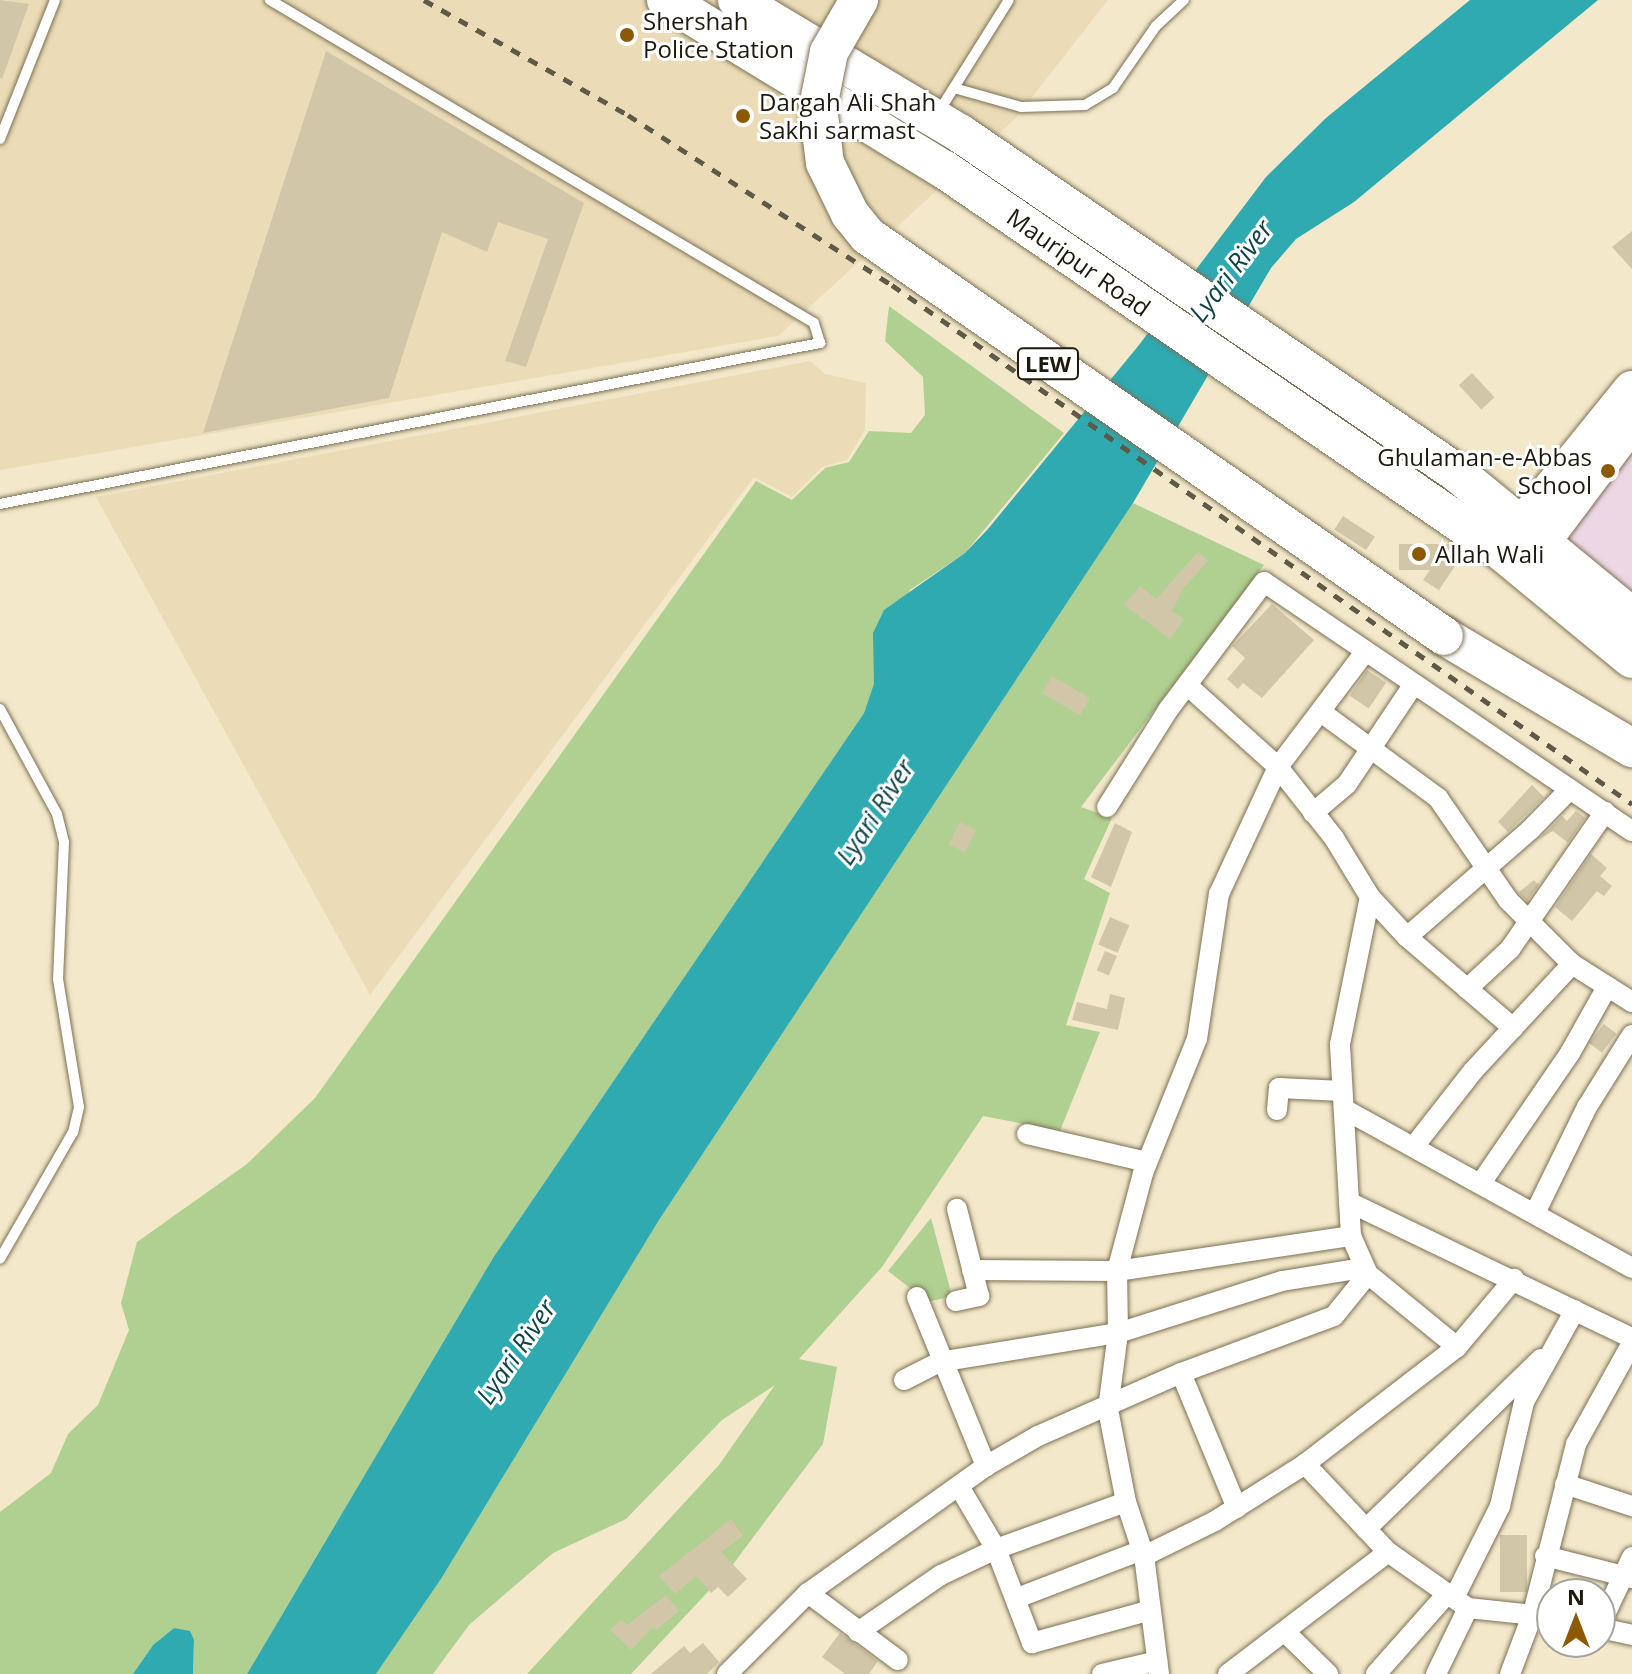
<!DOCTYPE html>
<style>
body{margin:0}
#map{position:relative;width:1632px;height:1674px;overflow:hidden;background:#f3e8c9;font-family:"Open Sans",sans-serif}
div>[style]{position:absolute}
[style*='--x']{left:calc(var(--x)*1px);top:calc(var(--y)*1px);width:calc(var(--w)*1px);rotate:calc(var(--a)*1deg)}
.built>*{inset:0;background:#ebdcb7}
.education>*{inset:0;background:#edd7e4}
.green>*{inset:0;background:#afd090}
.water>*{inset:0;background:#2faab1}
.building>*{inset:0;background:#d1c6a8;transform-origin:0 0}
.roads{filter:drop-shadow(0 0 2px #7b7055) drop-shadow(0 0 2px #7b7055)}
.lane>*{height:10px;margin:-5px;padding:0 5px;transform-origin:5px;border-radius:5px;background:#fff}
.street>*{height:20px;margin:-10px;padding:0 10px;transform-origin:10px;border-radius:10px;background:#fff}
.secondary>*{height:30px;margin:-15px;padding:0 15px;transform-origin:15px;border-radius:15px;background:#fff}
.highway>*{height:38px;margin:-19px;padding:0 19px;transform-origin:19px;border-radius:19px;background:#fff}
.rail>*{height:5px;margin-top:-2.5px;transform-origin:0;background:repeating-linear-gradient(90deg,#5f5947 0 10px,transparent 0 20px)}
.bridges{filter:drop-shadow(0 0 2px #7b7055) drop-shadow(0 0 2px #7b7055)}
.highway-bridge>*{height:38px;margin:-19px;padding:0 19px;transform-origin:19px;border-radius:19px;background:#fff}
.dots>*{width:22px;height:22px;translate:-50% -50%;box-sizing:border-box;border:4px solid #fff;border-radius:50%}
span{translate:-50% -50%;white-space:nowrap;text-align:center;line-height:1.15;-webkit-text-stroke:6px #fff;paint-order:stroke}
.shield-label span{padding:2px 6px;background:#fff;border:2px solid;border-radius:6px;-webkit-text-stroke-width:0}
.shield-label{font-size:22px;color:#1d190d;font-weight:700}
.poi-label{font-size:24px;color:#1d190d}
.left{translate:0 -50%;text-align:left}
.right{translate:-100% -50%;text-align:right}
.street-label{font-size:24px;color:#1d190d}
.water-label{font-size:26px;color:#0f4447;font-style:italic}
.north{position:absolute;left:1536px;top:1578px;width:80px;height:80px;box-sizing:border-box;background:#fff;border:2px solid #a5a39e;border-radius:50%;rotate:0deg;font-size:22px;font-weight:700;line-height:32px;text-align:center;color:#1d190d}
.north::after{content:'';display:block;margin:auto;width:28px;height:36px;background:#8c5a05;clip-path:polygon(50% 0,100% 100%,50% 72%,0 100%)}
</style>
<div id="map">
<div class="built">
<i style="clip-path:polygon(0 0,1108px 0,1015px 119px,778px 336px,0 470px)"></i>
<i style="clip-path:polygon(810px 361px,825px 374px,866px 383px,865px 430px,847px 460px,822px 467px,792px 497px,754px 477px,370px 995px,96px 497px)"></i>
</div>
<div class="education">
<i style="clip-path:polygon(1632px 416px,1632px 616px,1535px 525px)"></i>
</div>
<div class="green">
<i style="clip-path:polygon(889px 306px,1064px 433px,965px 553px,910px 590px,864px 713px,493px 1258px,247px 1674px,193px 1674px,194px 1640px,174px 1628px,153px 1645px,133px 1674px,0 1674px,0 1512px,51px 1473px,68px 1434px,98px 1405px,129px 1330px,121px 1303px,137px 1242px,247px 1164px,315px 1098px,756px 481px,792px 500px,825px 468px,849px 462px,869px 431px,911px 433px,925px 415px,923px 377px,885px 341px)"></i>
<i style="clip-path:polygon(1133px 503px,1264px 565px,1081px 807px,1112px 818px,1084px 879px,1110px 893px,1066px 1025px,1100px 1032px,1060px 1131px,983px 1116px,882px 1267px,799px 1359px,837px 1367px,823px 1444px,731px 1567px,631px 1674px,527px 1674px,719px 1465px,775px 1385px,722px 1420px,626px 1519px,553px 1553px,469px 1625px,433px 1674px,376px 1674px,441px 1579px,659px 1220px)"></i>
<i style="clip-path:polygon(931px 1218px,952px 1296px,928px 1302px,888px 1271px)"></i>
</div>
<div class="water">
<i style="clip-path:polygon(1470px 0,1598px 0,1354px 202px,1296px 239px,1271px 268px,1133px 503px,659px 1220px,441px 1579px,376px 1674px,247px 1674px,493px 1258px,864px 713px,874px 684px,873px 633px,884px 610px,965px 553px,988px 529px,1139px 345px,1266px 177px,1326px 118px)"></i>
<i style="clip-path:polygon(174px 1628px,190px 1631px,194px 1640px,193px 1674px,133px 1674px,153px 1645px)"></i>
</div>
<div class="building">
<i style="clip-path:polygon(0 0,29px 4px,2px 79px,0 78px)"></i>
<i style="clip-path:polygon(326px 51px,584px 203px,526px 367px,505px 361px,548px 239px,498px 222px,487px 252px,442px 232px,389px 398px,203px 433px)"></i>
<i style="clip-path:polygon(1632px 231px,1632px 269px,1612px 247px)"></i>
<i style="left:1472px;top:373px;width:33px;height:18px;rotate:47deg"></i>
<i style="left:1343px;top:516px;width:38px;height:16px;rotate:33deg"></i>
<i style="clip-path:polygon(1399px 544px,1448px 544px,1463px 554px,1439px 590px,1423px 580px,1430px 570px,1399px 570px)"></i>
<i style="clip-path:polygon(1198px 552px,1208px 561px,1183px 589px,1172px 611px,1184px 619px,1170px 639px,1124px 605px,1140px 586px,1156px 599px)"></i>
<i style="clip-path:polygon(1272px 604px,1314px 640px,1262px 698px,1243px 683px,1238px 689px,1227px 679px,1245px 658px,1232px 646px)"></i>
<i style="left:1367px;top:670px;width:23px;height:31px;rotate:34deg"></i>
<i style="left:1052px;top:676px;width:44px;height:20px;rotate:30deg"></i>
<i style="clip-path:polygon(1532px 785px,1544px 797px,1508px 832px,1498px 822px)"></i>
<i style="clip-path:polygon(1576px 811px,1585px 818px,1568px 843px,1553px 831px,1539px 839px,1562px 816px,1567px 821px)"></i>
<i style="left:960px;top:822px;width:18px;height:25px;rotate:27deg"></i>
<i style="clip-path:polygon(1115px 823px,1132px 832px,1111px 887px,1091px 877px)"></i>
<i style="clip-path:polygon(1591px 854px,1607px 868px,1600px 876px,1612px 886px,1604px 896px,1597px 891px,1572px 921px,1555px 907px)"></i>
<i style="clip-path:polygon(1534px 880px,1539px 885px,1527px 901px,1519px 892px)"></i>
<i style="left:1110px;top:917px;width:21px;height:30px;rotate:23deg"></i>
<i style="left:1105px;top:951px;width:13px;height:21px;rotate:23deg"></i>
<i style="clip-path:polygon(1110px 994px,1125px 998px,1118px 1030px,1072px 1020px,1077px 1002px,1107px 1009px)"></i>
<i style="left:1604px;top:1024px;width:16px;height:24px;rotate:38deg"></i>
<i style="clip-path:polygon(731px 1519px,743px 1536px,721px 1552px,747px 1579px,728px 1597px,718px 1587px,711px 1593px,696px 1576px,675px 1594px,659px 1576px)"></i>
<i style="left:1500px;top:1535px;width:27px;height:57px"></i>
<i style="clip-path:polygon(666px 1595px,679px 1611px,656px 1630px,653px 1627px,631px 1650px,610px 1630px,621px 1620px,627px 1625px)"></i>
<i style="clip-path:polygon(840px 1633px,878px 1661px,869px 1674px,845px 1674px,822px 1657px)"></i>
<i style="clip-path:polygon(703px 1643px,719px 1662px,707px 1674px,651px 1674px,684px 1646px,690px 1653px)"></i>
</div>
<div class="roads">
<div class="lane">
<i style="--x:954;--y:88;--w:70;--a:15.8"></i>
<i style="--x:1021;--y:107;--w:64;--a:-1.8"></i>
<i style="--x:1085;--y:105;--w:33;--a:-31"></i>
<i style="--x:1113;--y:88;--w:75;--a:-55.3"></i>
<i style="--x:1156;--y:26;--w:38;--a:-43"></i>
<i style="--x:938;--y:113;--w:133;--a:-57.9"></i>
<i style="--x:0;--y:139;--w:149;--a:-68.4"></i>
<i style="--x:0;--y:504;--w:836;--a:-11.11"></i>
<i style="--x:820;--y:343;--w:21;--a:-107"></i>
<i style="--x:814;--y:323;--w:633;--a:-149.3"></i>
<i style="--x:0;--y:709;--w:119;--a:61.5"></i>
<i style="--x:57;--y:814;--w:29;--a:76"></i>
<i style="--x:64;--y:842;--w:137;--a:92.5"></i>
<i style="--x:58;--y:979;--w:130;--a:80.7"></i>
<i style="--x:79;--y:1107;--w:26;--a:103"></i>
<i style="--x:73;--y:1132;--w:146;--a:119.9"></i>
</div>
<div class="street">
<i style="--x:1321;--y:712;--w:145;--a:36.3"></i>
<i style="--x:1438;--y:798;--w:124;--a:55.5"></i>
<i style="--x:1508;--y:900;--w:91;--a:45"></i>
<i style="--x:1572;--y:964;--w:71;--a:32.3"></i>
<i style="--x:1107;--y:807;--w:115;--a:-57.8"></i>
<i style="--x:1168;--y:710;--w:160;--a:-53.1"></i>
<i style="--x:1264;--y:582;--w:444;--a:34.1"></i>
<i style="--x:1313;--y:813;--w:45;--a:-40.5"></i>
<i style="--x:1347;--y:784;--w:120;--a:-56.2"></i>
<i style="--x:1370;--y:897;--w:54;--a:47.2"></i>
<i style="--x:1407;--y:937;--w:140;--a:40.6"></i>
<i style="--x:1407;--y:937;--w:163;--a:-41"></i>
<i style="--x:1530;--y:830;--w:57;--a:-45.7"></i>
<i style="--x:1467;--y:989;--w:59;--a:-42.9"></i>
<i style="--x:1510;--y:949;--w:167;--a:-55.3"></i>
<i style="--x:1344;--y:1109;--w:329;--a:28.9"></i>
<i style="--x:1277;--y:1110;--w:22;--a:-85"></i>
<i style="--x:1279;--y:1088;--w:63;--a:2.7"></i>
<i style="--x:1027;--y:1134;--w:123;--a:13.1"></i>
<i style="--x:1415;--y:1145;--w:94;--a:-51.9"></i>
<i style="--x:1473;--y:1071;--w:146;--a:-47.2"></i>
<i style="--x:1481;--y:1183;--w:158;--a:-55.6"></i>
<i style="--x:1570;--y:1053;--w:76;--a:-60.7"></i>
<i style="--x:1349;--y:1202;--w:314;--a:25.7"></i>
<i style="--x:1535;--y:1213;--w:118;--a:-63.9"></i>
<i style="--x:1587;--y:1107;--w:85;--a:-58"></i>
<i style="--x:972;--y:1270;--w:145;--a:0.4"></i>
<i style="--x:1117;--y:1271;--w:237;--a:-8.5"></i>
<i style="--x:1368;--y:1274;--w:115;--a:39.4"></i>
<i style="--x:917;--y:1297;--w:183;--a:67.8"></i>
<i style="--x:956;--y:1301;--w:24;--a:-12"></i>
<i style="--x:979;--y:1296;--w:90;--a:-104.2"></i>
<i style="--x:1181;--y:1373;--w:146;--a:67.5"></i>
<i style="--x:904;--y:1380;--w:39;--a:-27"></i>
<i style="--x:939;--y:1362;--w:181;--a:-9.2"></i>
<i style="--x:1118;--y:1333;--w:172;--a:-17.6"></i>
<i style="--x:1282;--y:1281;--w:81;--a:-9.2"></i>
<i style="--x:1305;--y:1464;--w:121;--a:46.7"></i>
<i style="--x:1388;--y:1552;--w:98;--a:35"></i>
<i style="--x:1468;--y:1608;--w:84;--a:6.1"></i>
<i style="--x:1565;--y:1484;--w:71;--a:18.2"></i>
<i style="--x:960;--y:1488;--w:71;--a:59.5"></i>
<i style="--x:996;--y:1549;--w:101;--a:69"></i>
<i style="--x:1032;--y:1643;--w:123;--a:-15.5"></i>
<i style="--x:1366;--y:1529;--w:244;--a:-44.2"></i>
<i style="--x:1144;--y:1556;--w:79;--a:-26.2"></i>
<i style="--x:1215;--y:1521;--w:107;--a:-32.3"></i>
<i style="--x:1305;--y:1464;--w:192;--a:-37.6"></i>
<i style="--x:1457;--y:1347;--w:89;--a:-50"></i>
<i style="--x:1545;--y:1556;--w:90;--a:14.2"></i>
<i style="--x:808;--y:1593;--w:112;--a:36.7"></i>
<i style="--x:1017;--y:1598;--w:134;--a:-21"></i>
<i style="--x:1454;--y:1598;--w:103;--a:-63.4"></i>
<i style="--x:1500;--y:1506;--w:107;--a:-77"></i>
<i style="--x:1524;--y:1402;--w:105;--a:-61"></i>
<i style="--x:1600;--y:1625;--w:75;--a:-64.8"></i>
<i style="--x:1600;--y:1628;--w:33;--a:12"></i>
<i style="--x:858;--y:1632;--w:101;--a:-34.5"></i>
<i style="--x:941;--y:1575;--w:61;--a:-25.3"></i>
<i style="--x:996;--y:1549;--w:138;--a:-19.9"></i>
<i style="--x:1286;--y:1633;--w:59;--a:44.3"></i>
<i style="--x:727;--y:1674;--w:115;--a:-45"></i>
<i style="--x:808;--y:1593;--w:219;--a:-35.5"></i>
<i style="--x:986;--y:1466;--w:60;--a:-30"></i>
<i style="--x:1038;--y:1436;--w:156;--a:-23.8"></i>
<i style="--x:1181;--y:1373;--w:163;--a:-20.4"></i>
<i style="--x:1334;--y:1316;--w:54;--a:-51"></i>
<i style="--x:1368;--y:1274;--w:42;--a:-114.1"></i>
<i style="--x:1351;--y:1236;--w:192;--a:-93.3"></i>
<i style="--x:1340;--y:1044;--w:150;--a:-78.5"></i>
<i style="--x:1370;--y:897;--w:69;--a:-121.4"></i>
<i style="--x:1334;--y:838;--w:90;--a:-128.3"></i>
<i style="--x:1278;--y:767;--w:122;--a:-138"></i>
<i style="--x:1102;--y:1674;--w:57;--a:-13.1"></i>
<i style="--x:1159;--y:1674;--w:119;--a:-97.2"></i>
<i style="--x:1144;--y:1556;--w:57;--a:-108.4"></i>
<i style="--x:1126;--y:1502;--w:95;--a:-101"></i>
<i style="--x:1108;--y:1409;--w:77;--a:-82.5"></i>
<i style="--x:1118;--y:1333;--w:62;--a:-90.9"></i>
<i style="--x:1117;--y:1271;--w:101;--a:-75.1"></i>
<i style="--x:1143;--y:1173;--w:144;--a:-68.1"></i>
<i style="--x:1197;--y:1039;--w:147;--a:-81.4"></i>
<i style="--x:1219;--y:894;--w:140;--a:-65.1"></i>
<i style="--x:1278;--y:767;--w:144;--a:-52.9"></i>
<i style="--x:1228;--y:1674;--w:201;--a:-37.3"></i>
<i style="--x:1376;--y:1674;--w:107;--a:-48.4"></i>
<i style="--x:1436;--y:1674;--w:73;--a:-64.1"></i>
<i style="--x:1510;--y:1674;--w:65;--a:-69.3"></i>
<i style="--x:1533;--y:1613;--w:174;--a:-75.7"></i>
<i style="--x:1576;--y:1444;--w:115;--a:-61"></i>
</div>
<div class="secondary">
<i style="--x:1531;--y:562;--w:169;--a:-53.2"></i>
</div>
<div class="highway">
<i style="--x:666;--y:0;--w:327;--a:31.4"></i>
<i style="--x:945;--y:170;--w:675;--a:34.44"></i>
<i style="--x:1502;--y:552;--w:168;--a:39.5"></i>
<i style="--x:737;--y:0;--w:261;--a:30.9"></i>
<i style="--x:961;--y:134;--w:601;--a:34.35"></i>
<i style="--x:1457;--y:473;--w:227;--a:39.4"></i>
<i style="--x:1505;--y:547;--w:202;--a:-51"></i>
<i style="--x:1444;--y:636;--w:219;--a:30.8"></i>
</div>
</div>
<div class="rail">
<i style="--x:424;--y:0;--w:234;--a:29.4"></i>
<i style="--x:628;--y:115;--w:314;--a:32.8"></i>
<i style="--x:892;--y:285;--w:904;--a:35.04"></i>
</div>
<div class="bridges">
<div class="highway-bridge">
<i style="--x:859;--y:0;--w:60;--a:120"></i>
<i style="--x:829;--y:52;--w:56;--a:101.3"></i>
<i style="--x:818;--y:107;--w:56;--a:82.9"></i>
<i style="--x:825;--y:163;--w:57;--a:63.9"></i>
<i style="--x:850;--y:214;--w:28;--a:51"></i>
<i style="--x:868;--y:236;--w:701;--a:34.78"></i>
</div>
</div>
<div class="dots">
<i style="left:627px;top:35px;background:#8c5a05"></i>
<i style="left:743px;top:116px;background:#8c5a05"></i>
<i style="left:1608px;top:471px;background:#8c5a05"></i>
<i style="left:1419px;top:554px;background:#8c5a05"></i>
</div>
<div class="shield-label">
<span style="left:1048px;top:364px">LEW</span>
</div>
<div class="poi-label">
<span class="left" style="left:643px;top:35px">Shershah<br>Police Station</span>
<span class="left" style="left:759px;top:116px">Dargah Ali Shah<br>Sakhi sarmast</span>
<span class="right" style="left:1592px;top:471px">Ghulaman-e-Abbas<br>School</span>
<span class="left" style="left:1435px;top:554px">Allah Wali</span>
</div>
<div class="street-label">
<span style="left:1079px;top:262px;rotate:35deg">Mauripur Road</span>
</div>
<div class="water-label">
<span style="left:1231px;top:271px;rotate:-53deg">Lyari River</span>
<span style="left:875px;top:812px;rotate:-57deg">Lyari River</span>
<span style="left:516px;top:1352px;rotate:-56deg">Lyari River</span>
</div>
<div class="north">N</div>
</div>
